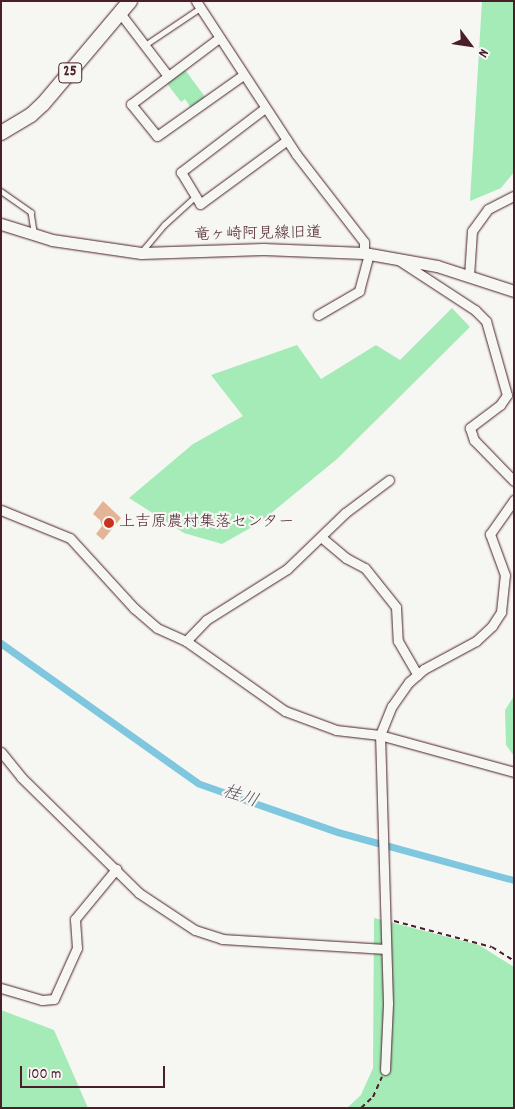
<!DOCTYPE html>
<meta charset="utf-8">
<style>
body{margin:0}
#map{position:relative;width:515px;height:1109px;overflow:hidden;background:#f6f6f2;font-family:Dekko,"Klee One",sans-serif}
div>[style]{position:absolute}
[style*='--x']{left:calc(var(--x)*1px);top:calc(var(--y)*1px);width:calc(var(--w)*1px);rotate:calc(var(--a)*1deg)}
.green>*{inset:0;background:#a4ebb7}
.water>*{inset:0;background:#7fc7df}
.building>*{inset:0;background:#e4b496}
.path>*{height:2px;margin-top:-1px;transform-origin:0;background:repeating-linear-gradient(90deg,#4a1f2b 0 5px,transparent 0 9px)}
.roads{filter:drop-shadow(0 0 1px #4a1f2b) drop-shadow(0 0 1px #4a1f2b)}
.service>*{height:4.5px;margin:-2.25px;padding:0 2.25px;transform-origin:2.25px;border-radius:2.25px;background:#f6f6f2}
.minor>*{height:9px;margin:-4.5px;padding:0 4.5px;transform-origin:4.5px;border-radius:4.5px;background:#f6f6f2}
.tertiary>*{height:11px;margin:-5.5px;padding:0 5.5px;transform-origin:5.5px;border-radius:5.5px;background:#f6f6f2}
.primary>*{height:14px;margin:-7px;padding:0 7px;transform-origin:7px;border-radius:7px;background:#f6f6f2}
.dots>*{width:14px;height:14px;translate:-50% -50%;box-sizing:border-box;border:2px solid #f6f6f2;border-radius:50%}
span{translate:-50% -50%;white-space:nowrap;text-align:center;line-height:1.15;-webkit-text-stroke:4.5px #f6f6f2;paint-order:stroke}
.shield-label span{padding:1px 4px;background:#f6f6f2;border:1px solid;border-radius:4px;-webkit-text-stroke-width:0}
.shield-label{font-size:15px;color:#4a1f2b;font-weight:700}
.street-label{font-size:16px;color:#4a1f2b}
.poi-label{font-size:16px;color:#4a1f2b}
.left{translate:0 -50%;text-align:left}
.water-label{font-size:18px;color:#5a5161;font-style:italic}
.frame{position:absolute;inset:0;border:2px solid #4a1f2b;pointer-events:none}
.north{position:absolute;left:445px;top:20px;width:50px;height:50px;-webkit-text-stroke:4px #f6f6f2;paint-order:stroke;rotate:121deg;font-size:14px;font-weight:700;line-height:20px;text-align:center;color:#4a1f2b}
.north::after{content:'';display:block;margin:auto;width:18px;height:22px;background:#4a1f2b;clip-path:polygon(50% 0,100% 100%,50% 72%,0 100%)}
.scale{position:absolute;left:20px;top:1066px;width:145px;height:22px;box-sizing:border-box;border:2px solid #4a1f2b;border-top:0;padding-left:6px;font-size:15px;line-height:18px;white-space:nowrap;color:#4a1f2b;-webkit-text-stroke:4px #f6f6f2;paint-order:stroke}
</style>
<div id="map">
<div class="green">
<i style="clip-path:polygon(482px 1px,514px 1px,514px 172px,501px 188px,470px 201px)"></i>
<i style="clip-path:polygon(183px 67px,205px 97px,191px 108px,185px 99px,181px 102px,165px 81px)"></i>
<i style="clip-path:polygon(452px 308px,470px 327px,337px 459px,259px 523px,222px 544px,184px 533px,129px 498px,193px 444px,243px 416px,211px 375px,297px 345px,321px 379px,376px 345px,400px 360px)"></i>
<i style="clip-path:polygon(514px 696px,514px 756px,506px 745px,505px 710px)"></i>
<i style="clip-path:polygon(374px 918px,479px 945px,514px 967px,514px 1108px,347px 1108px,361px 1095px,373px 1068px)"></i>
<i style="clip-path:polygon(1px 1010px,54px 1030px,88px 1108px,1px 1108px)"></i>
</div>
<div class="water">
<i style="clip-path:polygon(1px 639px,201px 781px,339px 829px,514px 877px,514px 884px,337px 836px,197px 787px,1px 648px)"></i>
</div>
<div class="building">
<i style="clip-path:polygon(103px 501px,121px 518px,103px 540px,96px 534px,102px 526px,100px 520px,93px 514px)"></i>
</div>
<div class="path">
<i style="--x:394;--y:921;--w:101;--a:14.9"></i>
<i style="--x:492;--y:947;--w:26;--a:32"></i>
<i style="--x:361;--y:1108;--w:16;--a:-43"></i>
<i style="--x:373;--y:1097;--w:22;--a:-66"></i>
</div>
<div class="roads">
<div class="service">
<i style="--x:145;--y:45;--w:66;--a:-33.9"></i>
<i style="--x:1;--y:191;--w:37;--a:35"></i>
<i style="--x:31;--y:212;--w:20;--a:81"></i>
<i style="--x:143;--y:250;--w:33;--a:-50"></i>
<i style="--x:164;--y:225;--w:43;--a:-42.2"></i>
</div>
<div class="minor">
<i style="--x:196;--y:1;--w:183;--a:56.8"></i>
<i style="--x:296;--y:154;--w:111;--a:52.3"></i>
<i style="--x:364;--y:242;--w:11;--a:90"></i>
<i style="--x:120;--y:13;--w:79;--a:52.7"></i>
<i style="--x:219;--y:38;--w:110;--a:143.1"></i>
<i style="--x:131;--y:104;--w:41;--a:50.9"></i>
<i style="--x:157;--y:136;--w:105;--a:-35.3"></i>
<i style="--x:265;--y:108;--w:106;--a:142.7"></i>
<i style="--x:181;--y:172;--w:37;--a:59"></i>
<i style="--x:200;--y:204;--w:108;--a:-36.3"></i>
<i style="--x:400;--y:261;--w:90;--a:33.2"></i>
<i style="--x:475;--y:310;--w:16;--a:45"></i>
<i style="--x:486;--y:321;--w:77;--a:74.2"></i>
<i style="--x:507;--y:395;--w:12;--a:125"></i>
<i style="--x:500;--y:405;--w:38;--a:143"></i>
<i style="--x:470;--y:428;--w:13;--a:72"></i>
<i style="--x:474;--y:440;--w:57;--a:45.7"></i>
<i style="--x:469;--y:276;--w:45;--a:-86.2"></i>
<i style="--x:472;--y:231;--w:27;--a:-54"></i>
<i style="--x:488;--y:209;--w:29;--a:-27"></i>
<i style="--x:318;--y:315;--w:48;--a:-30.3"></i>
<i style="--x:359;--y:291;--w:39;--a:-75"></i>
<i style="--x:1;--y:510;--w:74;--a:22.1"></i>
<i style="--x:70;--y:538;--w:95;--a:47.6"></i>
<i style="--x:134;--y:608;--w:30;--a:41"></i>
<i style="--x:157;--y:628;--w:32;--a:24"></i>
<i style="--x:186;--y:641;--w:121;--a:35.3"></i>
<i style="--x:285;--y:711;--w:54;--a:20.4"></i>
<i style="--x:336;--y:730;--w:44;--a:6.5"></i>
<i style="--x:380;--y:735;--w:139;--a:15.4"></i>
<i style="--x:321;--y:537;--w:33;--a:40"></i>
<i style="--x:346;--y:558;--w:21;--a:28"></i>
<i style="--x:365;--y:568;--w:50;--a:51.5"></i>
<i style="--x:396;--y:607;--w:34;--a:87"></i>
<i style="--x:398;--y:641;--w:39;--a:60"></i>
<i style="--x:186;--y:641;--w:29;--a:-46"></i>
<i style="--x:206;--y:620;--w:96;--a:-32.2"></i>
<i style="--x:287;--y:569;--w:81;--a:-44"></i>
<i style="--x:345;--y:513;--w:55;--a:-36.9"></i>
<i style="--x:1;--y:752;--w:32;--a:51"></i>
<i style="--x:21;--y:777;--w:165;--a:44.5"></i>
<i style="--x:139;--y:893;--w:67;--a:33.5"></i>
<i style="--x:195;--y:930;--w:28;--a:18"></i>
<i style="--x:222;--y:939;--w:164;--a:3.5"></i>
<i style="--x:1;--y:988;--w:43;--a:16.3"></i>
<i style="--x:42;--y:1000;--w:12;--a:-5"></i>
<i style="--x:54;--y:999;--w:56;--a:-65.7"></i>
<i style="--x:77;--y:948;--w:29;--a:-94"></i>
<i style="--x:75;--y:919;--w:65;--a:-50.6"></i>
<i style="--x:385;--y:1070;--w:67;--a:-87.4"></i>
<i style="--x:388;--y:1003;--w:268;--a:-91.7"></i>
<i style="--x:380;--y:735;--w:31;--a:-68"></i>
<i style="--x:392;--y:706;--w:29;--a:-55"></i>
<i style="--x:409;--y:682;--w:20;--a:-41"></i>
<i style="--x:424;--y:669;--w:59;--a:-28.3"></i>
<i style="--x:476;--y:641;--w:22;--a:-43"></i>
<i style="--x:492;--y:626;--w:17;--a:-57"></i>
<i style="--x:501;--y:612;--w:37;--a:-84"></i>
<i style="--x:505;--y:575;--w:44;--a:-110.1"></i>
<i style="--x:490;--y:534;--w:42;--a:-54.8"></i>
</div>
<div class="tertiary">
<i style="--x:1;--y:224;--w:53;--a:17.4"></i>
<i style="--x:52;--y:240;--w:90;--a:8.3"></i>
<i style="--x:141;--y:253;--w:122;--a:-1.9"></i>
<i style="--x:263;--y:249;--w:101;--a:2.3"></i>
<i style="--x:364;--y:253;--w:74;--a:10.1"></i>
<i style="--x:437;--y:266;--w:81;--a:18"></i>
</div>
<div class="primary">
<i style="--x:1;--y:133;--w:35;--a:-31"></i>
<i style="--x:31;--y:115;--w:16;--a:-43"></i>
<i style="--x:43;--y:104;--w:135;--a:-49.8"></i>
</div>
</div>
<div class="dots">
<i style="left:109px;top:523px;background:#c8321e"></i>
</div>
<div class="shield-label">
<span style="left:70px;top:73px">25</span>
</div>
<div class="street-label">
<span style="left:258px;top:235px;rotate:-1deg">竜ヶ崎阿見線旧道</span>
</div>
<div class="poi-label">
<span class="left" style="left:119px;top:523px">上吉原農村集落センター</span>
</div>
<div class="water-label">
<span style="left:240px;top:798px;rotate:19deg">桂川</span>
</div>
<div class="frame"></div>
<div class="north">N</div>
<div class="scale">100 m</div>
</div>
